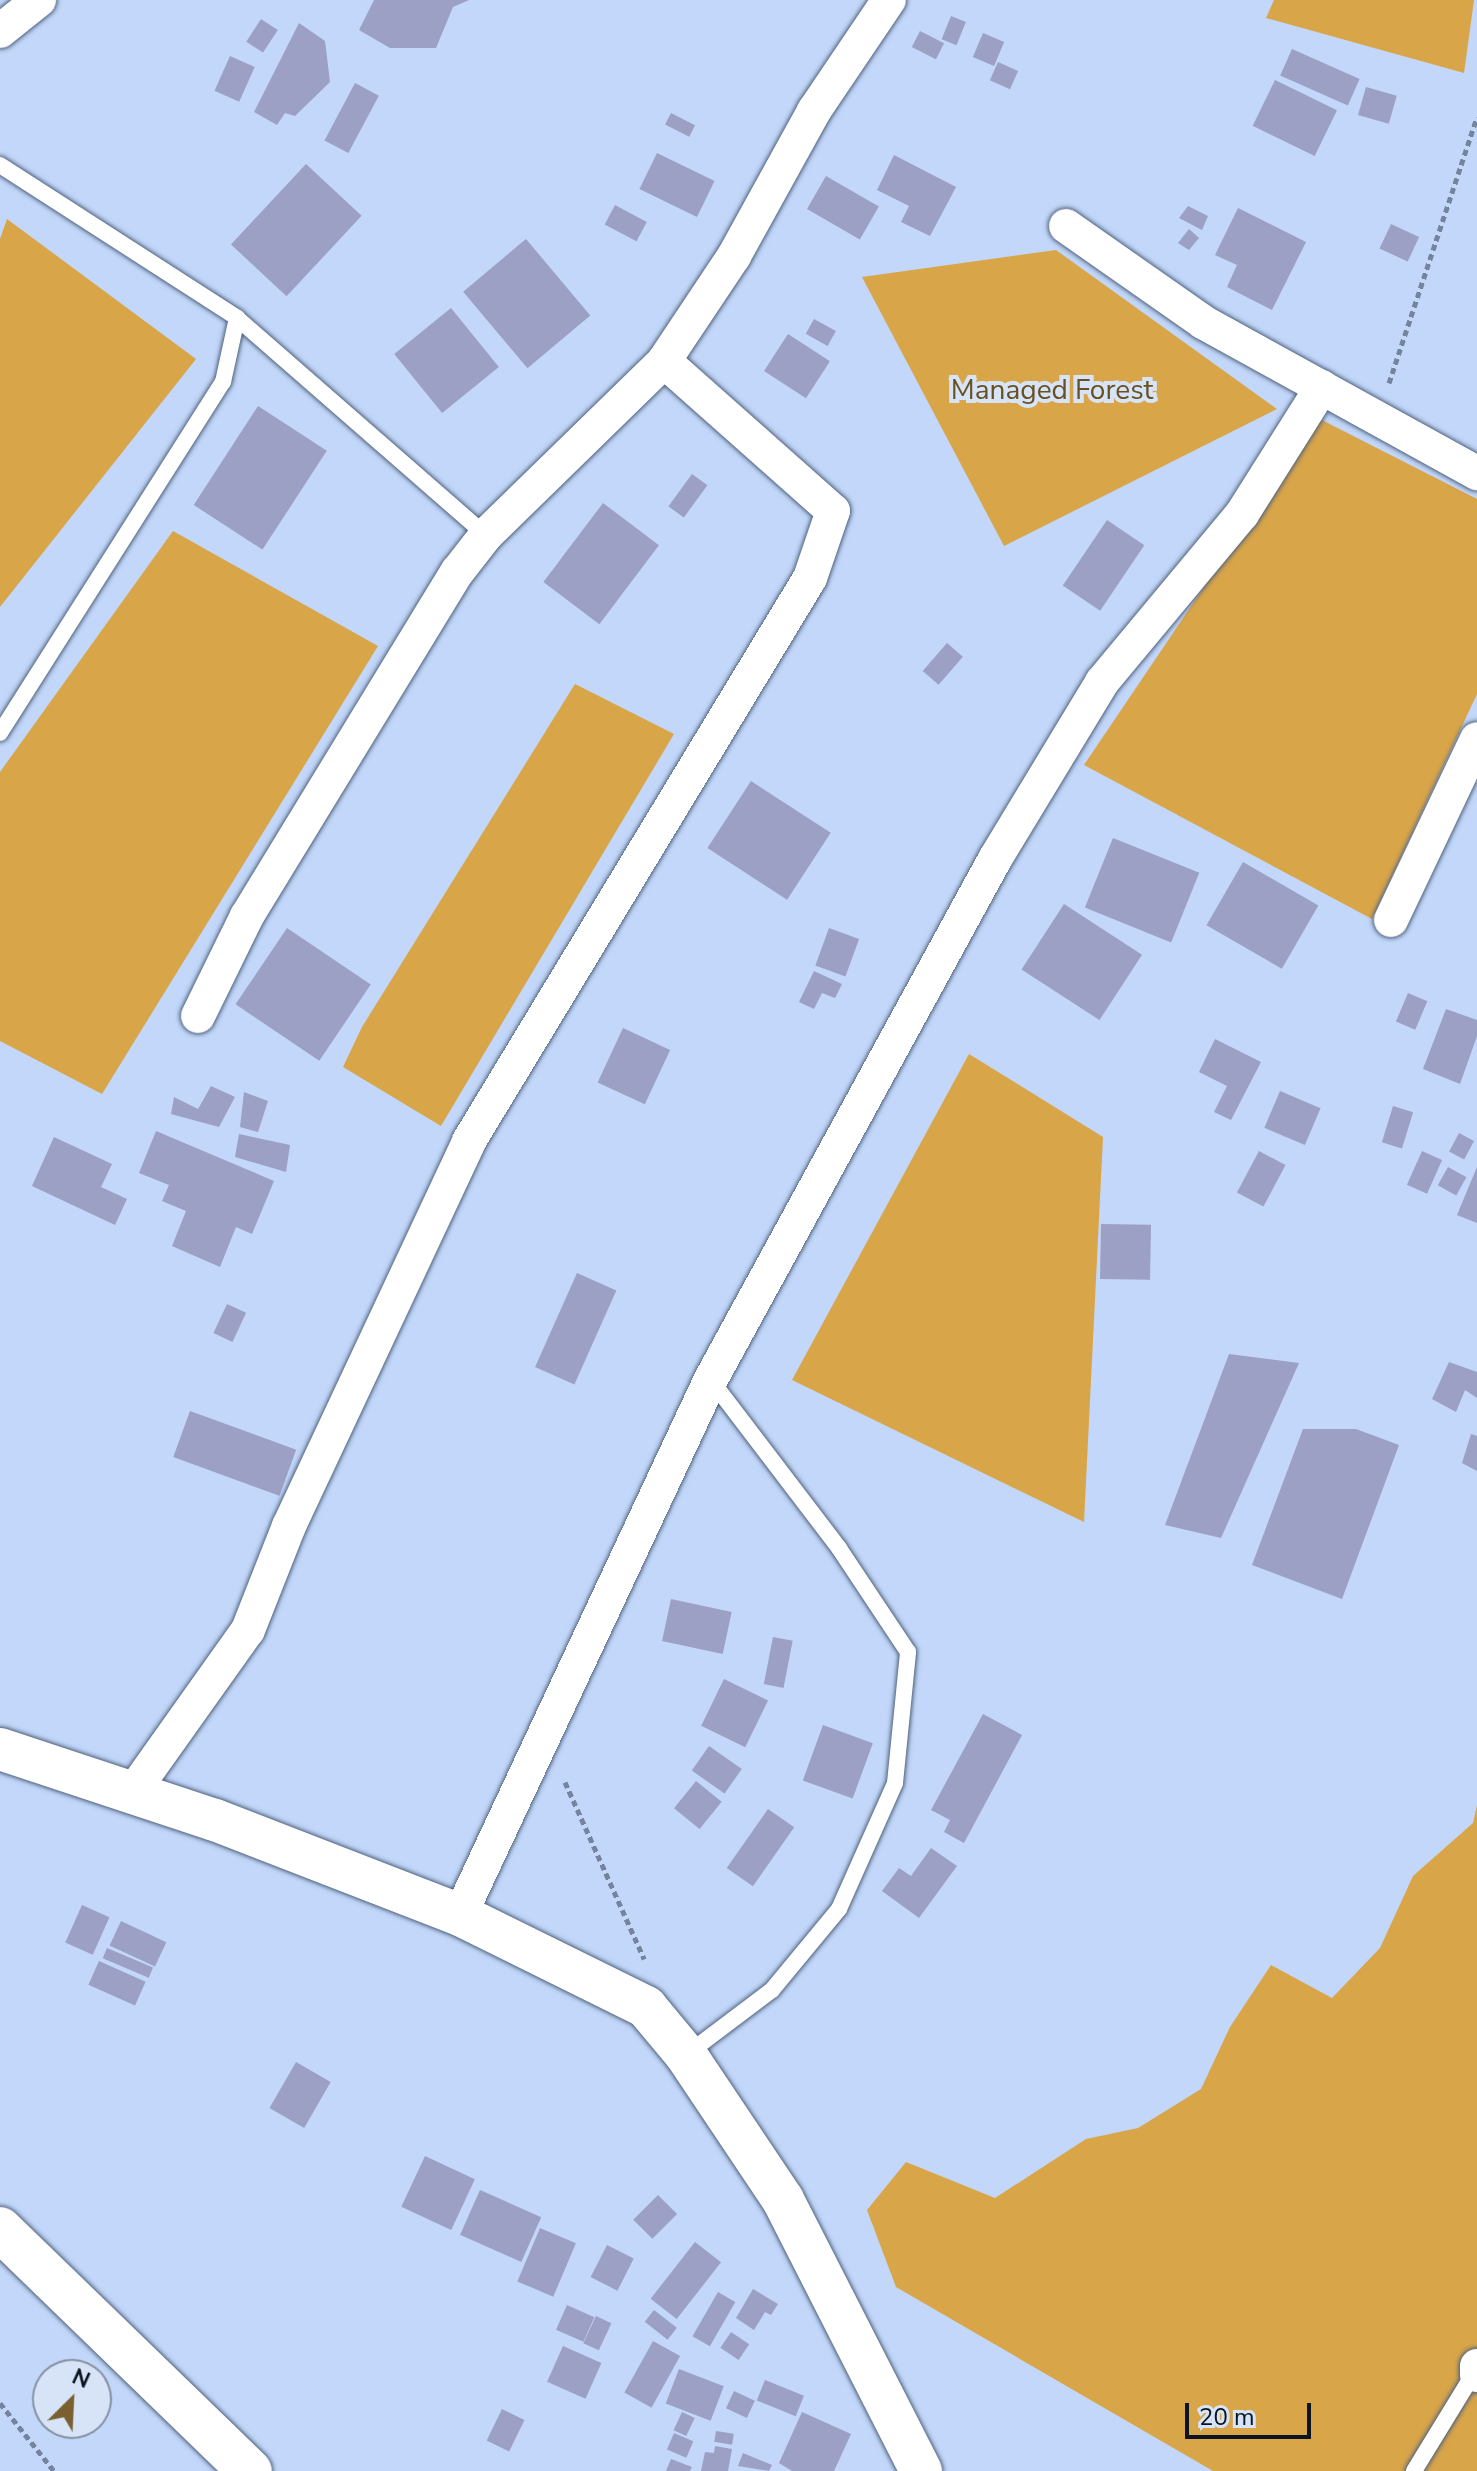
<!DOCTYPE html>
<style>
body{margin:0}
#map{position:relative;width:1477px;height:2471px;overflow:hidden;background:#c2d7f9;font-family:"Nunito Sans",sans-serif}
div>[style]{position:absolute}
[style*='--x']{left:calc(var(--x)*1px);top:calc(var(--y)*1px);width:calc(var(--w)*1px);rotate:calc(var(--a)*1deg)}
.green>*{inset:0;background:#d8a549}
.building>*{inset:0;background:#9ba0c4;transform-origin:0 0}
.path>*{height:5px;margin-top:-2.5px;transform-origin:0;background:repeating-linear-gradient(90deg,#74849c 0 6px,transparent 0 10px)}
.roads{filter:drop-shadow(0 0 2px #4f617e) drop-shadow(0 0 2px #4f617e)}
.service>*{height:16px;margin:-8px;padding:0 8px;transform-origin:8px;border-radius:8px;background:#fff}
.minor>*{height:34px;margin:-17px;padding:0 17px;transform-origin:17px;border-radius:17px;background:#fff}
.tertiary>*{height:42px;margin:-21px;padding:0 21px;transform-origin:21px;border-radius:21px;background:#fff}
.secondary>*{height:44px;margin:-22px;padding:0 22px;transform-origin:22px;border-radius:22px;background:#fff}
span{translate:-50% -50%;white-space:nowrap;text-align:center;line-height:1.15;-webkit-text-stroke:8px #d7e4f8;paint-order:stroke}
.park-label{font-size:28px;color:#695023}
.north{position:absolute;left:32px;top:2359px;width:80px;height:80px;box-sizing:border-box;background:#d7e4f8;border:2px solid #8691a1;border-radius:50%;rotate:24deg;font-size:22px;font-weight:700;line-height:32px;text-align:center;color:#0c141f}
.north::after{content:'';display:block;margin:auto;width:28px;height:36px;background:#7a5f31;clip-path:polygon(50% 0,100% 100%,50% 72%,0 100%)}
.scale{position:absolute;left:1185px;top:2403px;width:126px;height:36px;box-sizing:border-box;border:4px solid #0c141f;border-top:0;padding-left:10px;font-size:24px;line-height:28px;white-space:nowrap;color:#0c141f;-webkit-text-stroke:6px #d7e4f8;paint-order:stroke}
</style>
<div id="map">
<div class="green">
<i style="clip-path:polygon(1274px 0,1474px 0,1464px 73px,1266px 18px)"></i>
<i style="clip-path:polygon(7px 219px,196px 359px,0 607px,0 239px)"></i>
<i style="clip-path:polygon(1056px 250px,1277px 409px,1004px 546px,862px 277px)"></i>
<i style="clip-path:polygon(1318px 418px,1477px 499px,1477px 694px,1372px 919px,1084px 765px)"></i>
<i style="clip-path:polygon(173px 531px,378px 646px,102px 1094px,0 1041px,0 772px)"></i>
<i style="clip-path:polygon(575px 684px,674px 734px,441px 1126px,343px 1067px,362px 1027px)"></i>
<i style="clip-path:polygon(969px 1054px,1103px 1137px,1084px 1522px,792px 1380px)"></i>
<i style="clip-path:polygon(1477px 1805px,1477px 2471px,1213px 2471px,896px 2287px,867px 2210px,906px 2162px,995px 2198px,1086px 2139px,1138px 2128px,1201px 2089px,1230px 2027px,1271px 1965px,1332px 1998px,1380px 1948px,1413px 1876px,1473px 1823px)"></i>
</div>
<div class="building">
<i style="clip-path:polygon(374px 0,469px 0,453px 7px,436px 48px,390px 48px,359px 30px)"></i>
<i style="left:951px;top:16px;width:16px;height:25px;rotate:22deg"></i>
<i style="left:261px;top:19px;width:20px;height:27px;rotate:33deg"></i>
<i style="clip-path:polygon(299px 23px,325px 41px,330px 82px,295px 116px,285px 113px,277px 125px,254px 112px)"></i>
<i style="left:920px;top:31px;width:27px;height:18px;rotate:27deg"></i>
<i style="left:983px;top:33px;width:23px;height:26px;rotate:23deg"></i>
<i style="left:1292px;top:49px;width:74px;height:29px;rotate:24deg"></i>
<i style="left:230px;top:56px;width:27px;height:38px;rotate:24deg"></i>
<i style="left:998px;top:62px;width:22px;height:20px;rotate:24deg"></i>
<i style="left:1275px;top:80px;width:69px;height:51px;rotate:26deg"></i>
<i style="left:355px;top:83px;width:27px;height:65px;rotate:28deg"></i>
<i style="left:1366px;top:87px;width:32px;height:29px;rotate:16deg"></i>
<i style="left:671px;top:113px;width:27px;height:13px;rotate:27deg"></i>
<i style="left:657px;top:153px;width:64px;height:40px;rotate:26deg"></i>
<i style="clip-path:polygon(894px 155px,956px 187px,930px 236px,901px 222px,909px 206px,877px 190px)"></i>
<i style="left:306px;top:164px;width:76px;height:110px;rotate:43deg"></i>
<i style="left:826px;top:176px;width:61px;height:38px;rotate:30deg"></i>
<i style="left:615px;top:205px;width:36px;height:22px;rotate:28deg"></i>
<i style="clip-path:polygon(1188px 206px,1208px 216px,1202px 230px,1179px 218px)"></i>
<i style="clip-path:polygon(1238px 208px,1306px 242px,1272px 310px,1227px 287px,1237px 265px,1215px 255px)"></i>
<i style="left:1391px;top:224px;width:31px;height:27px;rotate:25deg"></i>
<i style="clip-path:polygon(1189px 229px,1199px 238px,1189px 250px,1178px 243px)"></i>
<i style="left:526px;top:239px;width:100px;height:82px;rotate:50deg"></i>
<i style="left:451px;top:308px;width:76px;height:73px;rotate:51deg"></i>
<i style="left:814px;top:319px;width:25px;height:17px;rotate:29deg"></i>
<i style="left:788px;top:334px;width:50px;height:44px;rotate:33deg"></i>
<i style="left:258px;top:406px;width:82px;height:118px;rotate:33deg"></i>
<i style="left:692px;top:474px;width:19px;height:40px;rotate:36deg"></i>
<i style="left:603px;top:503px;width:70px;height:99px;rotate:37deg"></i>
<i style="left:1107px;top:520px;width:45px;height:79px;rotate:34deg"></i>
<i style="left:947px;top:643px;width:21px;height:37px;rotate:41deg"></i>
<i style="left:751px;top:781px;width:95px;height:80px;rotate:33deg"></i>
<i style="left:1113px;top:838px;width:93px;height:75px;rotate:22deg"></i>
<i style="left:1243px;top:862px;width:87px;height:73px;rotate:30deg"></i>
<i style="left:1064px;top:904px;width:93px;height:78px;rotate:33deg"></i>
<i style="left:287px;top:928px;width:101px;height:92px;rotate:34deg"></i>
<i style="left:829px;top:928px;width:32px;height:40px;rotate:20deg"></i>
<i style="clip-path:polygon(814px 971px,842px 984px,835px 998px,822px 993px,814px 1009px,799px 1002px)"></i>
<i style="left:1408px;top:993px;width:21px;height:31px;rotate:23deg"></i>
<i style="clip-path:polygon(1446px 1009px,1477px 1020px,1477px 1036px,1460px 1084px,1423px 1069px)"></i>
<i style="left:623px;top:1028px;width:52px;height:60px;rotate:25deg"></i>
<i style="clip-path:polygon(1215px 1039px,1261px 1062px,1231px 1120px,1214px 1112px,1227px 1086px,1199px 1072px)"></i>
<i style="clip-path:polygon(211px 1086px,235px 1097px,219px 1127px,171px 1114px,174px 1097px,198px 1109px)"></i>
<i style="left:1280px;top:1091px;width:44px;height:40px;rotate:23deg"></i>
<i style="clip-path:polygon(244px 1092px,268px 1101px,258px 1132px,240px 1127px)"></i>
<i style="left:1393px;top:1106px;width:21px;height:38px;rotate:17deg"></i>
<i style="clip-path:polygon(156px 1131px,274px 1181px,252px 1234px,236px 1227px,220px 1267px,172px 1246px,186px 1211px,162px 1201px,169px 1185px,139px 1173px)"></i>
<i style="left:1459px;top:1133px;width:17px;height:21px;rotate:28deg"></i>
<i style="clip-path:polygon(239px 1134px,290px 1145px,286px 1172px,235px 1157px)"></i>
<i style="clip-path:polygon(54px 1137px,112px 1164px,101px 1187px,127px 1199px,115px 1225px,32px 1186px)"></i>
<i style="left:1259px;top:1151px;width:30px;height:47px;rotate:28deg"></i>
<i style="left:1422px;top:1151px;width:22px;height:37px;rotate:24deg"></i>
<i style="left:1448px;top:1167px;width:21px;height:21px;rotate:29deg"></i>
<i style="clip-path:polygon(1477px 1167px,1477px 1223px,1457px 1215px)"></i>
<i style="left:1101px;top:1224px;width:50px;height:55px;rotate:1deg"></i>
<i style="left:577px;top:1273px;width:43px;height:103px;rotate:24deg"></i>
<i style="left:227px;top:1304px;width:21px;height:32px;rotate:25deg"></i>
<i style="clip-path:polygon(1229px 1354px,1299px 1363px,1221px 1538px,1165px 1525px)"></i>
<i style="clip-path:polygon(1449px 1362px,1477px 1372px,1477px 1398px,1465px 1390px,1456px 1412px,1432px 1399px)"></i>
<i style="left:190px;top:1411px;width:113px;height:49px;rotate:20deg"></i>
<i style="clip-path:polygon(1303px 1429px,1356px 1429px,1399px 1445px,1342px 1599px,1252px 1565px)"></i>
<i style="clip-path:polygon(1471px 1434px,1477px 1436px,1477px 1471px,1462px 1463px)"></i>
<i style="left:671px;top:1599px;width:62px;height:43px;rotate:12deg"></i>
<i style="left:773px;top:1637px;width:20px;height:48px;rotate:11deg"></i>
<i style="left:724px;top:1679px;width:49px;height:52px;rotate:26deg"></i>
<i style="clip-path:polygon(983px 1714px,1022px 1735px,964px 1843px,944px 1832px,950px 1820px,931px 1810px)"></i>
<i style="left:823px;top:1725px;width:53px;height:59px;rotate:20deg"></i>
<i style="left:709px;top:1746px;width:40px;height:30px;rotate:35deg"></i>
<i style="left:696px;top:1781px;width:33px;height:35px;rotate:39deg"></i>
<i style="left:768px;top:1809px;width:32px;height:72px;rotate:35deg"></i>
<i style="clip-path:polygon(931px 1848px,957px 1866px,919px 1918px,882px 1891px,899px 1868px,911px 1876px)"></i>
<i style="left:82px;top:1905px;width:30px;height:41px;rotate:24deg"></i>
<i style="left:121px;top:1921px;width:50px;height:27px;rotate:25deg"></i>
<i style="left:107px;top:1948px;width:50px;height:11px;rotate:23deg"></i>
<i style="left:99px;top:1961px;width:51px;height:26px;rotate:24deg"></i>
<i style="left:296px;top:2062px;width:40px;height:53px;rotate:30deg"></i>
<i style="left:425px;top:2156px;width:55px;height:56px;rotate:25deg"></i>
<i style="left:480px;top:2190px;width:67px;height:49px;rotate:24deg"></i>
<i style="left:658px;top:2195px;width:27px;height:35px;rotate:45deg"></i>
<i style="left:540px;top:2228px;width:39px;height:58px;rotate:23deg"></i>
<i style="left:695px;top:2242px;width:33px;height:72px;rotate:38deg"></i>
<i style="left:607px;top:2245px;width:30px;height:36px;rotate:27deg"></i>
<i style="clip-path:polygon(753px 2289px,778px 2304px,771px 2315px,765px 2312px,754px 2330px,736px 2318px)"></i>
<i style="left:718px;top:2292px;width:20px;height:51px;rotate:30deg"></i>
<i style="left:567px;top:2305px;width:30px;height:27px;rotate:24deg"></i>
<i style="left:654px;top:2310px;width:29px;height:15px;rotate:38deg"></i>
<i style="left:596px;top:2316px;width:17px;height:30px;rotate:25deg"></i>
<i style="left:731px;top:2332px;width:22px;height:19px;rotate:34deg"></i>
<i style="left:653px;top:2341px;width:31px;height:59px;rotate:29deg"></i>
<i style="left:563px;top:2346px;width:42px;height:39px;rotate:24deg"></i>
<i style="left:679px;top:2369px;width:48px;height:37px;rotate:21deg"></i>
<i style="left:765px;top:2380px;width:42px;height:22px;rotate:22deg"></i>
<i style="left:734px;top:2391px;width:23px;height:19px;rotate:25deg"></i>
<i style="left:502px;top:2409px;width:25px;height:35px;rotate:26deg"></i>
<i style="left:682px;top:2412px;width:14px;height:20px;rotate:25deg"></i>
<i style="clip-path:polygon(802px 2412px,851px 2434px,834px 2471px,792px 2471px,779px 2463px)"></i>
<i style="left:716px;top:2431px;width:18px;height:11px;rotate:9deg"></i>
<i style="left:674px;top:2433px;width:21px;height:18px;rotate:23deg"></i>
<i style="clip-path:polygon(715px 2446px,732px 2449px,728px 2471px,701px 2471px,705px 2452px,714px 2453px)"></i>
<i style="clip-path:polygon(743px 2453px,772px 2465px,769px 2471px,738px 2466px)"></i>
<i style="clip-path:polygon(671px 2459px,692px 2467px,690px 2471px,666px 2471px)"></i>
</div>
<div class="path">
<i style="--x:1389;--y:383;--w:280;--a:-71.7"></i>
<i style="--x:565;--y:1782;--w:194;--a:65.9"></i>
<i style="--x:0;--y:2403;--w:87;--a:51.5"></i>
</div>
<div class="roads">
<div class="service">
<i style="--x:0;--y:165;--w:282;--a:32.8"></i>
<i style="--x:0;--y:733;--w:416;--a:-57.6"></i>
<i style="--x:223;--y:382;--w:66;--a:-77.7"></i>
<i style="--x:237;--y:318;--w:330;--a:41.1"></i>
<i style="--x:687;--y:2054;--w:106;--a:-37"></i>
<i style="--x:772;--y:1990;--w:105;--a:-50.4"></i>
<i style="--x:839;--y:1909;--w:138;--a:-66"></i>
<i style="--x:895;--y:1783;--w:132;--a:-84.3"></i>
<i style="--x:908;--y:1652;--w:125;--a:-123.6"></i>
<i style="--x:839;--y:1548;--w:211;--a:-127.3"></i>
<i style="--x:1414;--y:2471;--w:119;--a:-58.5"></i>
</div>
<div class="minor">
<i style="--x:0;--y:31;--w:50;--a:-38.5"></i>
<i style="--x:1066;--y:226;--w:167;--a:35"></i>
<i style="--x:1203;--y:322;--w:313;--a:28.9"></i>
<i style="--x:1391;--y:920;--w:200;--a:-64.6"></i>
<i style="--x:198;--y:1016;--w:111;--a:-63.9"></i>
<i style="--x:247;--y:916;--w:404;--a:-58.6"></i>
<i style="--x:458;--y:571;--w:46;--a:-52.1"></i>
<i style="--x:486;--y:535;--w:249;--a:-44.3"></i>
<i style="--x:664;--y:361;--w:126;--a:-56.3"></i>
<i style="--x:734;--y:256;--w:166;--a:-61.1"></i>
<i style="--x:814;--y:111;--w:134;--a:-56"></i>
<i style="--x:132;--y:1793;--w:200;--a:-54.6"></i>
<i style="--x:248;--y:1630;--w:112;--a:-68.5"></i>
<i style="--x:289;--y:1526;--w:425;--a:-64.9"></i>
<i style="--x:469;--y:1141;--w:658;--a:-58.8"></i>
<i style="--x:810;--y:578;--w:71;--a:-71.1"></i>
<i style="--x:833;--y:511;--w:226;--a:-138.4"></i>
<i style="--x:460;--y:1915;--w:592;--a:-64.91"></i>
<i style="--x:711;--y:1379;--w:592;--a:-61.36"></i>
<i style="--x:995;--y:859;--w:207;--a:-58.8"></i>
<i style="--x:1102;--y:682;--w:219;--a:-50.2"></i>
<i style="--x:1242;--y:514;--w:150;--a:-57.8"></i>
<i style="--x:1477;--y:2366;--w:9;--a:90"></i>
</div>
<div class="tertiary">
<i style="--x:0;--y:1749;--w:226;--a:18.3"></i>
<i style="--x:215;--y:1820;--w:263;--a:21.2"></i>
<i style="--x:460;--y:1915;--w:208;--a:26.3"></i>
<i style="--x:646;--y:2007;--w:62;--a:50.2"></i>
<i style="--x:686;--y:2055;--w:174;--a:56.2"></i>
<i style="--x:783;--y:2200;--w:304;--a:63"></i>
</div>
<div class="secondary">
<i style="--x:0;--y:2229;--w:348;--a:44.1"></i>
</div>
</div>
<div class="park-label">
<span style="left:1052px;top:390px">Managed Forest</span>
</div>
<div class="north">N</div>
<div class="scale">20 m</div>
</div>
